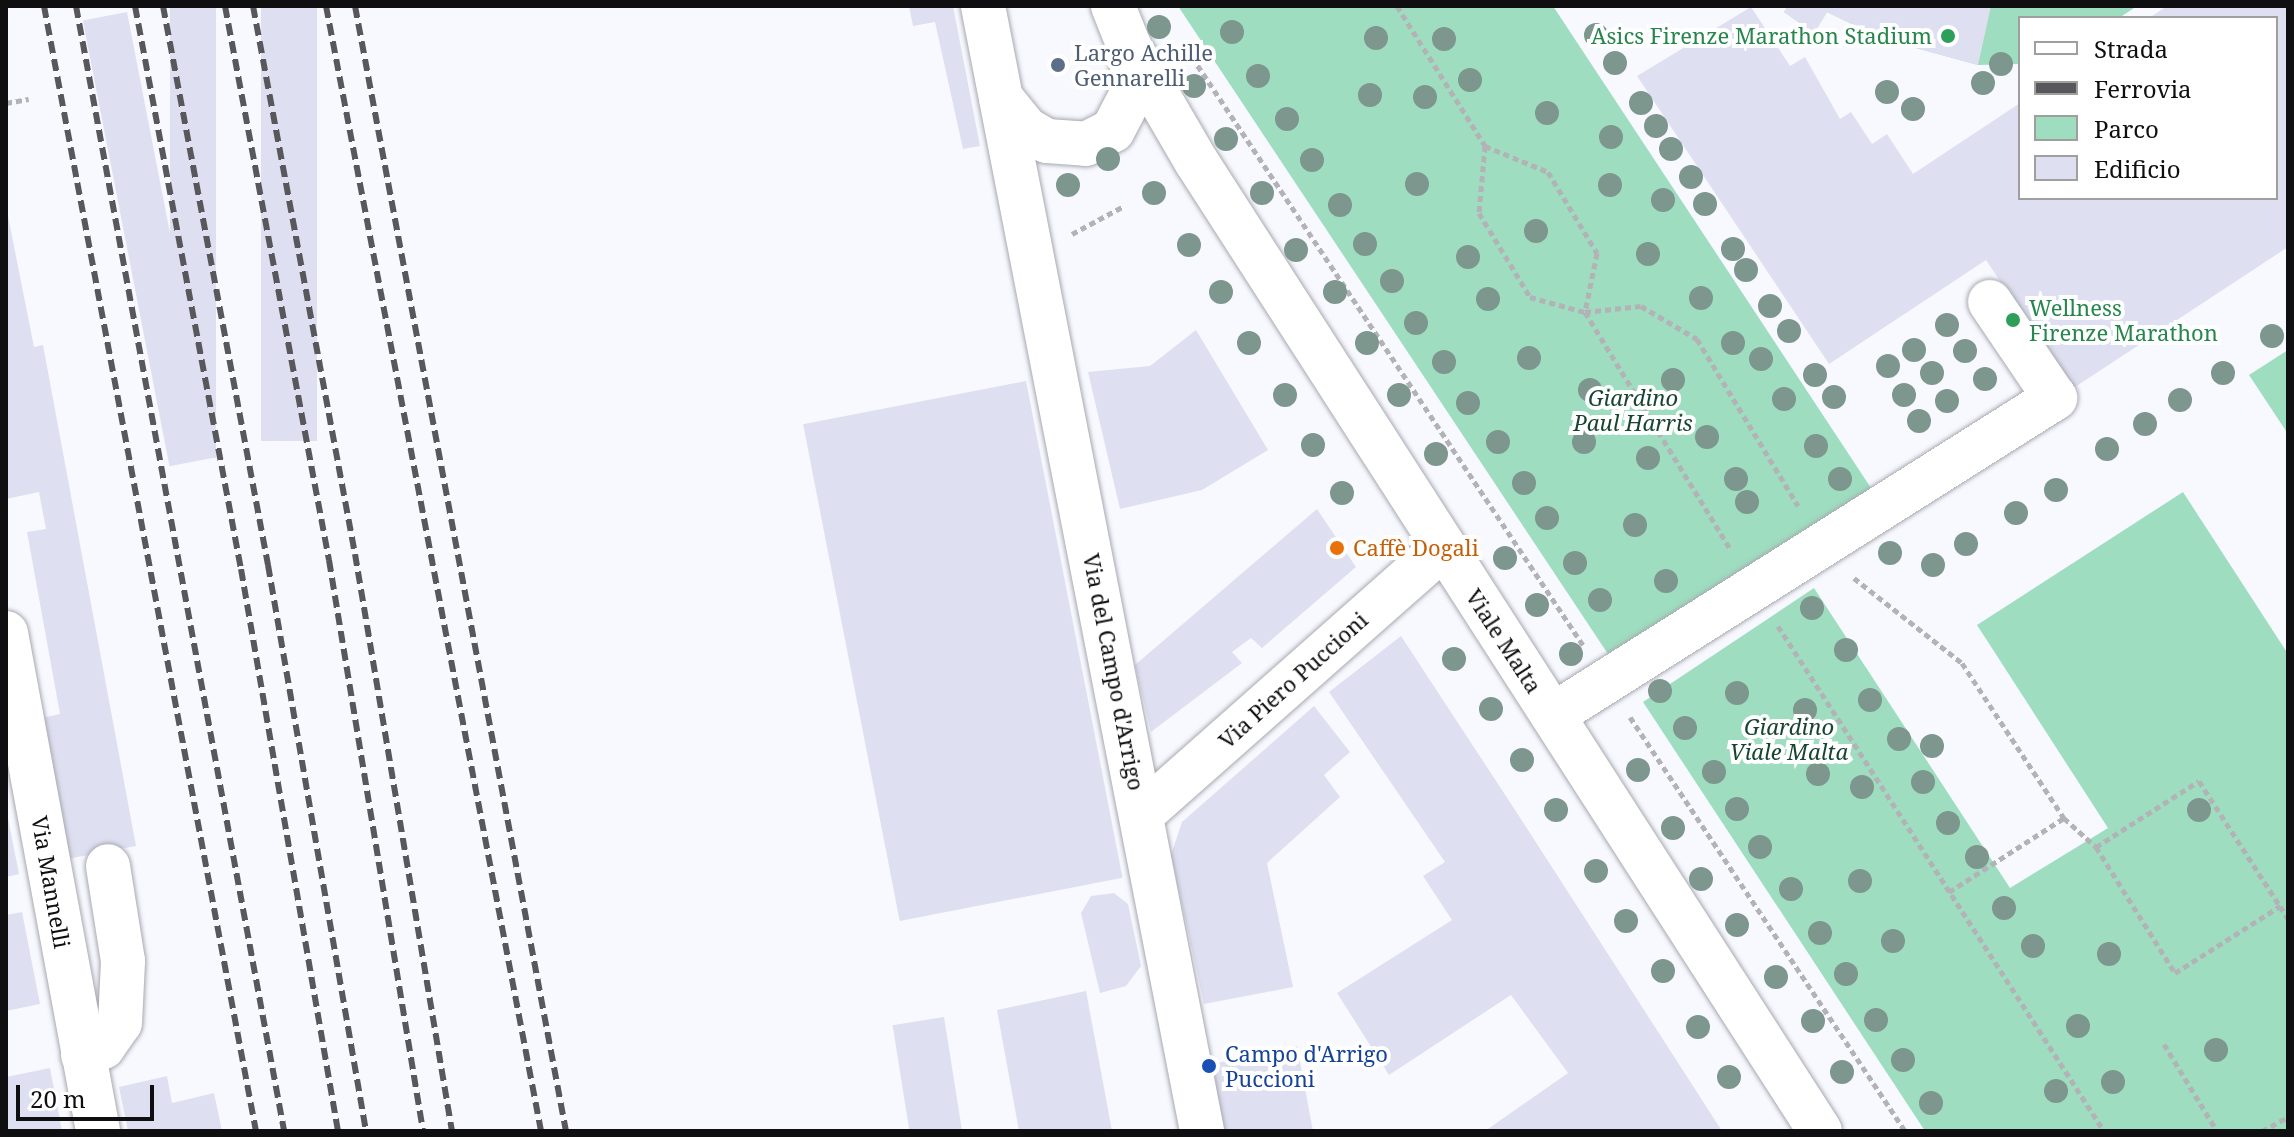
<!DOCTYPE html>
<meta charset="utf-8">
<style>
body{margin:0}
#map{position:relative;width:2294px;height:1137px;overflow:hidden;background:#f8f8ff;font-family:"Noto Serif",serif}
div>[style]{position:absolute}
[style*='--x']{left:calc(var(--x)*1px);top:calc(var(--y)*1px);width:calc(var(--w)*1px);rotate:calc(var(--a)*1deg)}
.green>*{inset:0;background:#9eddbf}
.building>*{inset:0;background:#dee0f2;transform-origin:0 0}
.path>*{height:5px;margin-top:-2.5px;transform-origin:0;background:repeating-linear-gradient(90deg,#b2b2b7 0 6px,transparent 0 10px)}
.roads{filter:drop-shadow(0 0 2px #a8a9b0) drop-shadow(0 0 2px #a8a9b0)}
.minor>*{height:44px;margin:-22px;padding:0 22px;transform-origin:22px;border-radius:22px;background:#fff}
.rail>*{height:6px;margin-top:-3px;transform-origin:0;background:repeating-linear-gradient(90deg,#58585c 0 12px,transparent 0 18px)}
.trees>*{width:24px;height:24px;margin:-12px;border-radius:50%;background:#7d968e}
.dots>*{width:22px;height:22px;translate:-50% -50%;box-sizing:border-box;border:4px solid #fff;border-radius:50%}
span{translate:-50% -50%;white-space:nowrap;text-align:center;line-height:1.15;-webkit-text-stroke:8px #fff;paint-order:stroke}
.leisure-label{font-size:22px;color:#27864d}
.right{translate:-100% -50%;text-align:right}
.left{translate:0 -50%;text-align:left}
.service-label{font-size:22px;color:#4e5e75}
.park-label{font-size:22px;color:#184532;font-style:italic}
.food-label{font-size:22px;color:#c56008}
.street-label{font-size:22px;color:#0f0f11}
.transit-label{font-size:22px;color:#164399}
.frame{position:absolute;inset:0;border:8px solid #0f0f11;pointer-events:none}
.legend{position:absolute;left:2018px;top:16px;width:260px;height:184px;box-sizing:border-box;background:#fff;border:2px solid #9f9fa0;margin:0;padding:10px 14px;list-style:none;font-size:24px;color:#0f0f11}
.legend li{display:flex;align-items:center;gap:16px;height:40px}
.legend b{width:40px;border:2px solid #9f9fa0}
.scale{position:absolute;left:16px;top:1085px;width:138px;height:36px;box-sizing:border-box;border:4px solid #0f0f11;border-top:0;padding-left:10px;font-size:24px;line-height:28px;white-space:nowrap;color:#0f0f11;-webkit-text-stroke:6px #fff;paint-order:stroke}
</style>
<div id="map">
<div class="green">
<i style="clip-path:polygon(1178px 6px,1553px 6px,1873px 491px,1608px 654px)"></i>
<i style="clip-path:polygon(1788px 6px,2137px 6px,2119px 18px,2020px 18px,2020px 64px,1978px 65px,1883px 39px,1827px 12px,1814px 33px,1784px 12px)"></i>
<i style="clip-path:polygon(2288px 350px,2288px 434px,2249px 375px)"></i>
<i style="clip-path:polygon(2183px 492px,2288px 654px,2288px 1131px,1925px 1131px,1643px 702px,1814px 588px,2010px 888px,2108px 828px,1977px 625px)"></i>
</div>
<div class="building">
<i style="left:170px;top:6px;width:46px;height:452px"></i>
<i style="left:261px;top:6px;width:56px;height:435px"></i>
<i style="clip-path:polygon(909px 6px,953px 6px,980px 146px,963px 149px,935px 22px,913px 26px)"></i>
<i style="clip-path:polygon(1788px 6px,1991px 6px,1978px 65px,1883px 39px,1827px 12px,1814px 33px,1784px 12px)"></i>
<i style="clip-path:polygon(2167px 6px,2288px 6px,2288px 247px,2072px 389px,1986px 260px,1829px 364px,1637px 76px,1751px 7px,1790px 66px,1805px 57px,1840px 119px,1851px 112px,1872px 144px,1887px 134px,1913px 174px,2020px 103px,2020px 198px,2276px 198px,2276px 18px,2149px 18px)"></i>
<i style="left:127px;top:12px;width:454px;height:45px;rotate:79deg"></i>
<i style="clip-path:polygon(6px 206px,34px 347px,43px 345px,136px 846px,67px 859px,42px 718px,60px 714px,27px 532px,46px 529px,39px 492px,6px 499px)"></i>
<i style="clip-path:polygon(1196px 330px,1268px 450px,1202px 490px,1120px 509px,1088px 372px,1150px 366px)"></i>
<i style="left:1026px;top:381px;width:506px;height:227px;rotate:79deg"></i>
<i style="clip-path:polygon(1317px 509px,1356px 567px,1262px 648px,1251px 638px,1232px 652px,1242px 663px,1151px 732px,1135px 665px)"></i>
<i style="clip-path:polygon(1401px 636px,1519px 816px,1722px 1131px,1485px 1131px,1568px 1073px,1511px 995px,1389px 1075px,1337px 993px,1452px 920px,1423px 876px,1445px 862px,1329px 692px)"></i>
<i style="clip-path:polygon(1314px 706px,1350px 752px,1324px 775px,1340px 797px,1267px 863px,1293px 987px,1204px 1004px,1171px 855px,1182px 822px)"></i>
<i style="clip-path:polygon(6px 808px,19px 874px,6px 877px)"></i>
<i style="clip-path:polygon(1114px 893px,1128px 904px,1141px 966px,1126px 986px,1100px 993px,1081px 913px,1091px 896px)"></i>
<i style="clip-path:polygon(22px 912px,40px 1004px,6px 1011px,6px 915px)"></i>
<i style="clip-path:polygon(1086px 991px,1112px 1131px,1019px 1131px,997px 1010px)"></i>
<i style="left:944px;top:1017px;width:116px;height:52px;rotate:81deg"></i>
<i style="clip-path:polygon(1297px 1046px,1313px 1131px,1224px 1131px,1212px 1064px)"></i>
<i style="clip-path:polygon(50px 1068px,62px 1131px,6px 1131px,6px 1077px)"></i>
<i style="clip-path:polygon(167px 1076px,172px 1103px,214px 1093px,222px 1131px,128px 1131px,119px 1087px)"></i>
</div>
<div class="path">
<i style="--x:1397;--y:6;--w:165;--a:57.8"></i>
<i style="--x:1485;--y:146;--w:68;--a:22.4"></i>
<i style="--x:1548;--y:172;--w:95;--a:58.8"></i>
<i style="--x:1597;--y:253;--w:60;--a:101.5"></i>
<i style="--x:1585;--y:312;--w:278;--a:58.5"></i>
<i style="--x:1192;--y:57;--w:706;--a:56.38"></i>
<i style="--x:6;--y:103;--w:23;--a:-10"></i>
<i style="--x:1485;--y:146;--w:67;--a:95.1"></i>
<i style="--x:1479;--y:213;--w:98;--a:58.7"></i>
<i style="--x:1530;--y:297;--w:57;--a:15.3"></i>
<i style="--x:1585;--y:312;--w:56;--a:-6.1"></i>
<i style="--x:1641;--y:306;--w:65;--a:30.5"></i>
<i style="--x:1697;--y:339;--w:195;--a:58.8"></i>
<i style="--x:1072;--y:234;--w:59;--a:-28.3"></i>
<i style="--x:1854;--y:578;--w:137;--a:38.2"></i>
<i style="--x:1962;--y:663;--w:186;--a:56.7"></i>
<i style="--x:2064;--y:818;--w:43;--a:42.2"></i>
<i style="--x:2096;--y:847;--w:149;--a:57.9"></i>
<i style="--x:2175;--y:973;--w:125;--a:-32.5"></i>
<i style="--x:2280;--y:906;--w:15;--a:58"></i>
<i style="--x:1778;--y:626;--w:601;--a:57.16"></i>
<i style="--x:1630;--y:717;--w:497;--a:56.4"></i>
<i style="--x:2096;--y:847;--w:122;--a:-32.7"></i>
<i style="--x:2199;--y:781;--w:149;--a:57.1"></i>
<i style="--x:1949;--y:892;--w:137;--a:-32.8"></i>
<i style="--x:2164;--y:1044;--w:102;--a:58.7"></i>
<i style="--x:2262;--y:1131;--w:30;--a:-28"></i>
</div>
<div class="roads">
<div class="minor">
<i style="--x:983;--y:6;--w:1146;--a:78.98"></i>
<i style="--x:1129;--y:46;--w:133;--a:59.8"></i>
<i style="--x:1196;--y:161;--w:1153;--a:57.25"></i>
<i style="--x:1001;--y:98;--w:40;--a:51"></i>
<i style="--x:1026;--y:129;--w:24;--a:30"></i>
<i style="--x:1047;--y:141;--w:39;--a:4"></i>
<i style="--x:1086;--y:144;--w:30;--a:-27"></i>
<i style="--x:1113;--y:130;--w:47;--a:-62.4"></i>
<i style="--x:1135;--y:88;--w:42;--a:-98.1"></i>
<i style="--x:1129;--y:46;--w:43;--a:-111.8"></i>
<i style="--x:6;--y:633;--w:506;--a:79.53"></i>
<i style="--x:1553;--y:715;--w:594;--a:-32.27"></i>
<i style="--x:2055;--y:398;--w:116;--a:-124.1"></i>
<i style="--x:1142;--y:814;--w:403;--a:-41.5"></i>
<i style="--x:83;--y:1055;--w:22;--a:-22"></i>
<i style="--x:103;--y:1047;--w:29;--a:-55"></i>
<i style="--x:120;--y:1023;--w:62;--a:-87.2"></i>
<i style="--x:123;--y:961;--w:96;--a:-99"></i>
</div>
</div>
<div class="rail">
<i style="--x:44;--y:6;--w:1145;--a:79.33"></i>
<i style="--x:76;--y:6;--w:1144;--a:79.52"></i>
<i style="--x:135;--y:6;--w:573;--a:79.34"></i>
<i style="--x:241;--y:569;--w:570;--a:80.21"></i>
<i style="--x:163;--y:6;--w:569;--a:79.36"></i>
<i style="--x:268;--y:565;--w:574;--a:80.18"></i>
<i style="--x:225;--y:6;--w:564;--a:79.37"></i>
<i style="--x:329;--y:560;--w:579;--a:80.65"></i>
<i style="--x:253;--y:6;--w:557;--a:79.46"></i>
<i style="--x:355;--y:554;--w:585;--a:80.46"></i>
<i style="--x:326;--y:6;--w:1145;--a:79.18"></i>
<i style="--x:355;--y:6;--w:1145;--a:79.38"></i>
</div>
<div class="trees">
<i style="left:1159px;top:27px"></i>
<i style="left:1232px;top:32px"></i>
<i style="left:1596px;top:35px"></i>
<i style="left:1376px;top:38px"></i>
<i style="left:1444px;top:39px"></i>
<i style="left:1615px;top:63px"></i>
<i style="left:2001px;top:64px"></i>
<i style="left:1258px;top:76px"></i>
<i style="left:1470px;top:80px"></i>
<i style="left:1983px;top:83px"></i>
<i style="left:1194px;top:86px"></i>
<i style="left:1887px;top:92px"></i>
<i style="left:1370px;top:95px"></i>
<i style="left:1425px;top:97px"></i>
<i style="left:1641px;top:103px"></i>
<i style="left:1913px;top:109px"></i>
<i style="left:1547px;top:113px"></i>
<i style="left:1287px;top:119px"></i>
<i style="left:1656px;top:126px"></i>
<i style="left:1611px;top:137px"></i>
<i style="left:1226px;top:139px"></i>
<i style="left:1671px;top:149px"></i>
<i style="left:1108px;top:159px"></i>
<i style="left:1312px;top:160px"></i>
<i style="left:1691px;top:177px"></i>
<i style="left:1417px;top:184px"></i>
<i style="left:1068px;top:185px"></i>
<i style="left:1610px;top:185px"></i>
<i style="left:1154px;top:193px"></i>
<i style="left:1262px;top:193px"></i>
<i style="left:1663px;top:200px"></i>
<i style="left:1705px;top:204px"></i>
<i style="left:1340px;top:205px"></i>
<i style="left:1536px;top:231px"></i>
<i style="left:1365px;top:244px"></i>
<i style="left:1189px;top:245px"></i>
<i style="left:1733px;top:249px"></i>
<i style="left:1296px;top:250px"></i>
<i style="left:1648px;top:254px"></i>
<i style="left:1468px;top:257px"></i>
<i style="left:1746px;top:270px"></i>
<i style="left:1392px;top:281px"></i>
<i style="left:1221px;top:292px"></i>
<i style="left:1335px;top:292px"></i>
<i style="left:1701px;top:298px"></i>
<i style="left:1488px;top:299px"></i>
<i style="left:1770px;top:306px"></i>
<i style="left:1416px;top:323px"></i>
<i style="left:1947px;top:325px"></i>
<i style="left:1789px;top:331px"></i>
<i style="left:2272px;top:336px"></i>
<i style="left:1249px;top:343px"></i>
<i style="left:1367px;top:343px"></i>
<i style="left:1733px;top:343px"></i>
<i style="left:1914px;top:350px"></i>
<i style="left:1965px;top:351px"></i>
<i style="left:1529px;top:358px"></i>
<i style="left:1761px;top:359px"></i>
<i style="left:1444px;top:362px"></i>
<i style="left:1888px;top:366px"></i>
<i style="left:1932px;top:373px"></i>
<i style="left:2223px;top:373px"></i>
<i style="left:1815px;top:375px"></i>
<i style="left:1985px;top:379px"></i>
<i style="left:1673px;top:380px"></i>
<i style="left:1590px;top:390px"></i>
<i style="left:1285px;top:395px"></i>
<i style="left:1399px;top:395px"></i>
<i style="left:1904px;top:395px"></i>
<i style="left:1834px;top:397px"></i>
<i style="left:1784px;top:399px"></i>
<i style="left:2180px;top:400px"></i>
<i style="left:1947px;top:401px"></i>
<i style="left:1468px;top:403px"></i>
<i style="left:1919px;top:421px"></i>
<i style="left:2145px;top:424px"></i>
<i style="left:1707px;top:437px"></i>
<i style="left:1498px;top:442px"></i>
<i style="left:1584px;top:442px"></i>
<i style="left:1313px;top:445px"></i>
<i style="left:1816px;top:446px"></i>
<i style="left:2107px;top:449px"></i>
<i style="left:1436px;top:454px"></i>
<i style="left:1648px;top:458px"></i>
<i style="left:1736px;top:479px"></i>
<i style="left:1840px;top:479px"></i>
<i style="left:1524px;top:483px"></i>
<i style="left:2056px;top:490px"></i>
<i style="left:1342px;top:493px"></i>
<i style="left:1747px;top:502px"></i>
<i style="left:2016px;top:513px"></i>
<i style="left:1547px;top:518px"></i>
<i style="left:1635px;top:525px"></i>
<i style="left:1966px;top:544px"></i>
<i style="left:1890px;top:553px"></i>
<i style="left:1505px;top:558px"></i>
<i style="left:1575px;top:563px"></i>
<i style="left:1933px;top:565px"></i>
<i style="left:1666px;top:581px"></i>
<i style="left:1600px;top:600px"></i>
<i style="left:1537px;top:605px"></i>
<i style="left:1812px;top:608px"></i>
<i style="left:1846px;top:650px"></i>
<i style="left:1571px;top:654px"></i>
<i style="left:1454px;top:659px"></i>
<i style="left:1660px;top:691px"></i>
<i style="left:1737px;top:693px"></i>
<i style="left:1870px;top:700px"></i>
<i style="left:1491px;top:709px"></i>
<i style="left:1805px;top:710px"></i>
<i style="left:1685px;top:728px"></i>
<i style="left:1899px;top:739px"></i>
<i style="left:1932px;top:746px"></i>
<i style="left:1522px;top:760px"></i>
<i style="left:1638px;top:770px"></i>
<i style="left:1714px;top:772px"></i>
<i style="left:1818px;top:774px"></i>
<i style="left:1923px;top:782px"></i>
<i style="left:1862px;top:787px"></i>
<i style="left:1737px;top:809px"></i>
<i style="left:1556px;top:810px"></i>
<i style="left:2199px;top:810px"></i>
<i style="left:1948px;top:823px"></i>
<i style="left:1673px;top:828px"></i>
<i style="left:1760px;top:847px"></i>
<i style="left:1977px;top:857px"></i>
<i style="left:1596px;top:871px"></i>
<i style="left:1701px;top:879px"></i>
<i style="left:1860px;top:881px"></i>
<i style="left:1791px;top:889px"></i>
<i style="left:2004px;top:908px"></i>
<i style="left:1626px;top:921px"></i>
<i style="left:1737px;top:925px"></i>
<i style="left:1820px;top:933px"></i>
<i style="left:1893px;top:941px"></i>
<i style="left:2033px;top:946px"></i>
<i style="left:2109px;top:954px"></i>
<i style="left:1663px;top:971px"></i>
<i style="left:1846px;top:974px"></i>
<i style="left:1776px;top:977px"></i>
<i style="left:1876px;top:1020px"></i>
<i style="left:1813px;top:1021px"></i>
<i style="left:2078px;top:1026px"></i>
<i style="left:1698px;top:1027px"></i>
<i style="left:2216px;top:1050px"></i>
<i style="left:1903px;top:1060px"></i>
<i style="left:1842px;top:1072px"></i>
<i style="left:1729px;top:1077px"></i>
<i style="left:2113px;top:1082px"></i>
<i style="left:2056px;top:1091px"></i>
<i style="left:1931px;top:1103px"></i>
</div>
<div class="dots">
<i style="left:1948px;top:36px;background:#2e9e5b"></i>
<i style="left:1058px;top:65px;background:#5c6f8a"></i>
<i style="left:2013px;top:320px;background:#2e9e5b"></i>
<i style="left:1337px;top:548px;background:#e8710a"></i>
<i style="left:1209px;top:1066px;background:#1a4fb4"></i>
</div>
<div class="leisure-label">
<span class="right" style="left:1932px;top:36px">Asics Firenze Marathon Stadium</span>
<span class="left" style="left:2029px;top:320px">Wellness<br>Firenze Marathon</span>
</div>
<div class="service-label">
<span class="left" style="left:1074px;top:65px">Largo Achille<br>Gennarelli</span>
</div>
<div class="park-label">
<span style="left:1633px;top:410px">Giardino<br>Paul Harris</span>
<span style="left:1789px;top:739px">Giardino<br>Viale Malta</span>
</div>
<div class="food-label">
<span class="left" style="left:1353px;top:548px">Caffè Dogali</span>
</div>
<div class="street-label">
<span style="left:1504px;top:641px;rotate:57deg">Viale Malta</span>
<span style="left:1114px;top:672px;rotate:79deg">Via del Campo d'Arrigo</span>
<span style="left:1293px;top:680px;rotate:-42deg">Via Piero Puccioni</span>
<span style="left:51px;top:882px;rotate:80deg">Via Mannelli</span>
</div>
<div class="transit-label">
<span class="left" style="left:1225px;top:1066px">Campo d'Arrigo<br>Puccioni</span>
</div>
<div class="frame"></div>
<ul class="legend">
<li><b style="height:10px;background:#fff"></b>Strada</li>
<li><b style="height:10px;background:#58585c"></b>Ferrovia</li>
<li><b style="height:22px;background:#9eddbf"></b>Parco</li>
<li><b style="height:22px;background:#dee0f2"></b>Edificio</li>
</ul>
<div class="scale">20 m</div>
</div>
